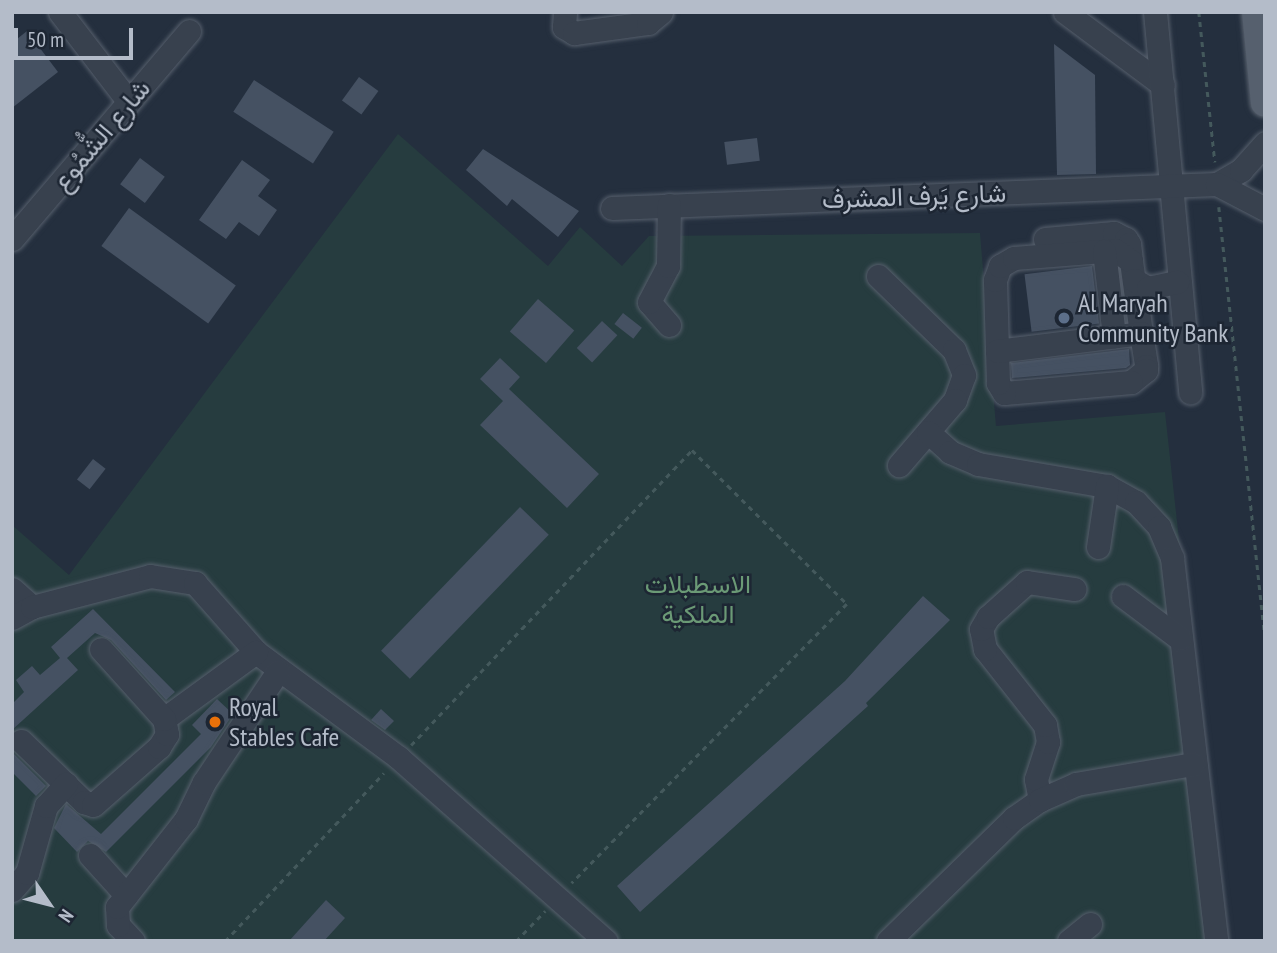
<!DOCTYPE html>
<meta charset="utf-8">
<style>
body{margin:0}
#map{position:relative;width:1277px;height:953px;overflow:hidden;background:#242f3e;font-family:"PT Sans Narrow",Vazirmatn,sans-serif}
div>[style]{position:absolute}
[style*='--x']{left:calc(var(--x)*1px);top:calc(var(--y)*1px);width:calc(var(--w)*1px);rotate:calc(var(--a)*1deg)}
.green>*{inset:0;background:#263c3f}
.building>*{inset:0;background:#455162;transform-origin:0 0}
.path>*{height:2.5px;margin-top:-1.25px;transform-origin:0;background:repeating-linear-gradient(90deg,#44595c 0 5px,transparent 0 10px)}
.roads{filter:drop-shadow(0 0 2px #565f6c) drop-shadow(0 0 2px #565f6c)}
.minor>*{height:23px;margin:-11.5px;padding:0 11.5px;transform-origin:11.5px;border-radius:11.5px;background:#38414e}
.major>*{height:28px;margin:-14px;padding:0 14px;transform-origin:14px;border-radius:14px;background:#56606e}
.dots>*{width:19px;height:19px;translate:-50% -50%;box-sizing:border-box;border:4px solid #1d2633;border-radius:50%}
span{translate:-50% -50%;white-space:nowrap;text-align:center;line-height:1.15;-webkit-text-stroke:5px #1d2633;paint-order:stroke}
.street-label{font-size:26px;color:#b4bcc9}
.poi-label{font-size:26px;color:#b4bcc9}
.left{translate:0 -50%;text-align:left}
.park-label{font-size:26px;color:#6b9a76}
.frame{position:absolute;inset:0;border:14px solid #b4bcc9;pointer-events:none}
.north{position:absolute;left:14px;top:869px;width:70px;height:70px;-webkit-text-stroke:5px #1d2633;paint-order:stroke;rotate:125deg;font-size:19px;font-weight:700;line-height:28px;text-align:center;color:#b4bcc9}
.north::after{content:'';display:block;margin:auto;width:24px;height:32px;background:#b4bcc9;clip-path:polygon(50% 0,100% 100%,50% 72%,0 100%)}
.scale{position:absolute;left:14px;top:28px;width:119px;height:32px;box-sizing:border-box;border:4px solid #b4bcc9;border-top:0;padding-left:9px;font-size:21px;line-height:24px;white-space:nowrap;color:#b4bcc9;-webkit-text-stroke:5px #1d2633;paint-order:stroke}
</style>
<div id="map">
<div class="green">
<i style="clip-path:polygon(398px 134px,548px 266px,580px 227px,622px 266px,649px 236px,980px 233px,996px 426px,1165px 412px,1223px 941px,12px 941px,12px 525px,69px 575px)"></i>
</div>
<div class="building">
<i style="clip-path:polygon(27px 31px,58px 72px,12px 108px,12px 43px)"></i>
<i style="clip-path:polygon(1054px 44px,1095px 75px,1096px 174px,1057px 175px)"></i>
<i style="left:359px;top:77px;width:24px;height:29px;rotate:36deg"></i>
<i style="left:254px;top:80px;width:95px;height:38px;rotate:33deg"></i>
<i style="left:757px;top:138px;width:23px;height:33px;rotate:83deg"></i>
<i style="clip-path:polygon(483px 149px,579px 211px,558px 237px,512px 199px,507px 206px,466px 170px)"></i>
<i style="left:140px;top:158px;width:31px;height:33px;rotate:37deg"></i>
<i style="clip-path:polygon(242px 160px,270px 180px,258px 196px,277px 210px,259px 236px,239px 222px,226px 239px,199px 220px)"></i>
<i style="left:129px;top:208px;width:132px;height:47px;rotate:36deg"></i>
<i style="left:1092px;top:266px;width:58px;height:68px;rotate:83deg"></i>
<i style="left:538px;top:299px;width:48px;height:43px;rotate:41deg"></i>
<i style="left:623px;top:313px;width:24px;height:14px;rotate:38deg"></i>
<i style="left:602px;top:321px;width:21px;height:37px;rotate:43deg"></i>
<i style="clip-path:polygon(1129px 349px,1130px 365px,1126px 368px,1012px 378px,1011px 363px)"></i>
<i style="clip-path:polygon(500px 358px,520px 377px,509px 389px,599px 474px,567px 508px,480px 425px,503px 401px,480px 379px)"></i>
<i style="left:93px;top:459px;width:16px;height:26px;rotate:38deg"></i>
<i style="left:520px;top:507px;width:40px;height:200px;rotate:44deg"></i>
<i style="clip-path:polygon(923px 596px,950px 620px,866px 703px,868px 706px,640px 912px,617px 886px,845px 681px)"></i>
<i style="clip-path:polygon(93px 609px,175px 692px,166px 700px,111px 640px,95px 633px,67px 658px,78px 670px,12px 730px,12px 704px,24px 692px,16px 680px,32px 666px,40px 675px,60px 658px,51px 647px)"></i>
<i style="clip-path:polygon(217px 699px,233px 714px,211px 747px,106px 852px,88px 841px,77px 852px,54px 828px,66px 804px,101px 834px,201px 734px,192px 725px)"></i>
<i style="clip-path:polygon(381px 709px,394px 721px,385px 730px,371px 720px)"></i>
<i style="clip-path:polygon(12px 752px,46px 786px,36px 796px,12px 772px)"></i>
<i style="clip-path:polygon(326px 900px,345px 918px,324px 941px,289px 941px)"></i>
</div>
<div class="path">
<i style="--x:1199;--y:12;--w:151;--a:83.9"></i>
<i style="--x:1219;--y:207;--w:429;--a:83.9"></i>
<i style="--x:411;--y:745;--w:407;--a:-46.4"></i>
<i style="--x:692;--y:450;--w:218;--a:44.8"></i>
<i style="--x:847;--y:604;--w:392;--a:134.6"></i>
<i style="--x:225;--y:941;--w:231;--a:-46.6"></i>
<i style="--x:516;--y:941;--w:42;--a:-46"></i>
</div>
<div class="roads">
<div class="minor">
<i style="--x:60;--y:12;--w:113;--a:52.5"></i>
<i style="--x:565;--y:12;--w:15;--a:94"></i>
<i style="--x:564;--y:27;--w:12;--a:31"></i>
<i style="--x:574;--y:33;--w:75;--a:-7.7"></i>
<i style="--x:648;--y:23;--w:17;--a:-40"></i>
<i style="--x:1065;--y:12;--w:122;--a:36.7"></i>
<i style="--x:1155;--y:12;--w:382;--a:84.7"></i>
<i style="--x:1217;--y:184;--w:28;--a:-30"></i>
<i style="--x:1241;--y:170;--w:36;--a:-48"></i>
<i style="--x:612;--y:208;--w:605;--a:-2.27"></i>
<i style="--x:1217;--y:184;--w:54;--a:27.5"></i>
<i style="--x:12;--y:239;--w:273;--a:-49.6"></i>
<i style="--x:1045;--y:239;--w:69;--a:-5"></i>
<i style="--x:1114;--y:233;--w:13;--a:27"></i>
<i style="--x:1126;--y:239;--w:6;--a:59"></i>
<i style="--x:1129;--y:244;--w:17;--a:83"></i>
<i style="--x:1131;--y:261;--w:73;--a:82.1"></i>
<i style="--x:1141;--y:333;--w:33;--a:81"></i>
<i style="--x:1146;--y:366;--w:4;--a:90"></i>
<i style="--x:1146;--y:370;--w:19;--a:141"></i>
<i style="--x:1131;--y:382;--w:127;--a:175"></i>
<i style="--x:1004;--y:393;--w:12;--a:-121"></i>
<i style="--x:998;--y:383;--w:103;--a:-91.7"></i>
<i style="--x:995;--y:280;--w:15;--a:-70"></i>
<i style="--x:1000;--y:266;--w:16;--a:-30"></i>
<i style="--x:1014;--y:258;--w:101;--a:-4.5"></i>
<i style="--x:1115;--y:250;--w:19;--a:35"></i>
<i style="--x:1104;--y:251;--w:86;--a:83.3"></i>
<i style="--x:878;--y:276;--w:106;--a:44.2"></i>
<i style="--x:954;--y:350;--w:27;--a:68"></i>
<i style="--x:964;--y:375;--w:27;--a:110"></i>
<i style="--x:955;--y:400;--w:86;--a:130.7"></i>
<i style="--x:1134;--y:280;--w:16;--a:30"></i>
<i style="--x:1148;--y:288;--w:30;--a:-12"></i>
<i style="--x:669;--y:325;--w:30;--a:-131"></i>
<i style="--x:649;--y:302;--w:41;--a:-62.2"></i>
<i style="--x:668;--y:266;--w:61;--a:-89.1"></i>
<i style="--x:997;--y:351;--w:145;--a:-7.1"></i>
<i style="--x:928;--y:432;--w:30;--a:42"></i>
<i style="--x:950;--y:452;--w:30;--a:23"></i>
<i style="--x:978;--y:464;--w:131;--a:9.7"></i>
<i style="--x:1107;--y:486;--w:33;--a:29"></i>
<i style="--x:1136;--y:502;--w:34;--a:47"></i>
<i style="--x:1159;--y:527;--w:34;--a:67"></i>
<i style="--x:1172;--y:558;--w:386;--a:83.4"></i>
<i style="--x:1098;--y:547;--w:62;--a:-81.6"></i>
<i style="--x:12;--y:589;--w:27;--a:42"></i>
<i style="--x:1123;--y:596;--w:71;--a:37"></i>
<i style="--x:12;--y:618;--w:23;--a:-29"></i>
<i style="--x:32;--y:607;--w:122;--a:-14.7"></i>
<i style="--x:150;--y:576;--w:46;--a:8.8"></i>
<i style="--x:195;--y:583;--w:92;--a:48.5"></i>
<i style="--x:256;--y:652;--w:178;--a:36.5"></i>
<i style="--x:399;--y:758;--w:276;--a:41.5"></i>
<i style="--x:164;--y:719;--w:114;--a:-36.1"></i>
<i style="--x:21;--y:741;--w:88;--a:44.1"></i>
<i style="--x:84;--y:802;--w:9;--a:18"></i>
<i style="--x:93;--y:805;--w:88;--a:-41.3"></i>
<i style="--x:159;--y:747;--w:15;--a:-58"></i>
<i style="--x:167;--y:734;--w:15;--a:-101"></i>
<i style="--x:164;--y:719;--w:94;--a:-132"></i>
<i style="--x:1040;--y:800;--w:21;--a:-101"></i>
<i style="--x:1036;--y:779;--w:39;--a:-72"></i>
<i style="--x:1048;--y:742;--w:17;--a:-100"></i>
<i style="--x:1045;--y:725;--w:97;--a:-128.3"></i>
<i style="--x:985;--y:649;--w:20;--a:-101"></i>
<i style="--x:981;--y:629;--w:14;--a:-60"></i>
<i style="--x:988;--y:617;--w:52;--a:-41.9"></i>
<i style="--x:1027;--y:582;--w:48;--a:8.5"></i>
<i style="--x:90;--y:855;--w:54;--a:48"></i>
<i style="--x:12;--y:890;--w:23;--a:-49"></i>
<i style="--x:27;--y:873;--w:70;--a:-74.2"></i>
<i style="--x:46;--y:806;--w:30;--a:-48"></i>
<i style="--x:133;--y:941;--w:22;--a:-133"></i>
<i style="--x:118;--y:925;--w:18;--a:-93"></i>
<i style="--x:117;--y:907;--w:112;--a:-51.9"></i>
<i style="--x:186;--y:819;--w:41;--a:-64.1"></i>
<i style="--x:204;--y:782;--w:133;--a:-56.3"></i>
<i style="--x:888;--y:941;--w:176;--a:-44.3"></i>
<i style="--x:1014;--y:818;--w:32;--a:-35"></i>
<i style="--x:1040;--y:800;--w:39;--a:-24"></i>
<i style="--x:1076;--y:784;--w:119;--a:-9.7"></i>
<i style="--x:1069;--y:941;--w:27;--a:-39"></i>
</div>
<div class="major">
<i style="--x:1256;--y:12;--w:91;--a:84.4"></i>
</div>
</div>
<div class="dots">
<i style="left:1064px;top:318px;background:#5c6f8a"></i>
<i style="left:215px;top:722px;background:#e8710a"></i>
</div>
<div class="street-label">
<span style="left:101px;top:135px;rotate:-50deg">شارع الشُّمُوع</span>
<span style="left:914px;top:196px;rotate:-2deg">شارع يَرف المشرف</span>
</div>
<div class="poi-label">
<span class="left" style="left:1078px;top:318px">Al Maryah<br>Community Bank</span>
<span class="left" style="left:229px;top:722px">Royal<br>Stables Cafe</span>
</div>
<div class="park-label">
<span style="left:698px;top:599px">الاسطبلات<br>الملكية</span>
</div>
<div class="frame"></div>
<div class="north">N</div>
<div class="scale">50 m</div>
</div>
